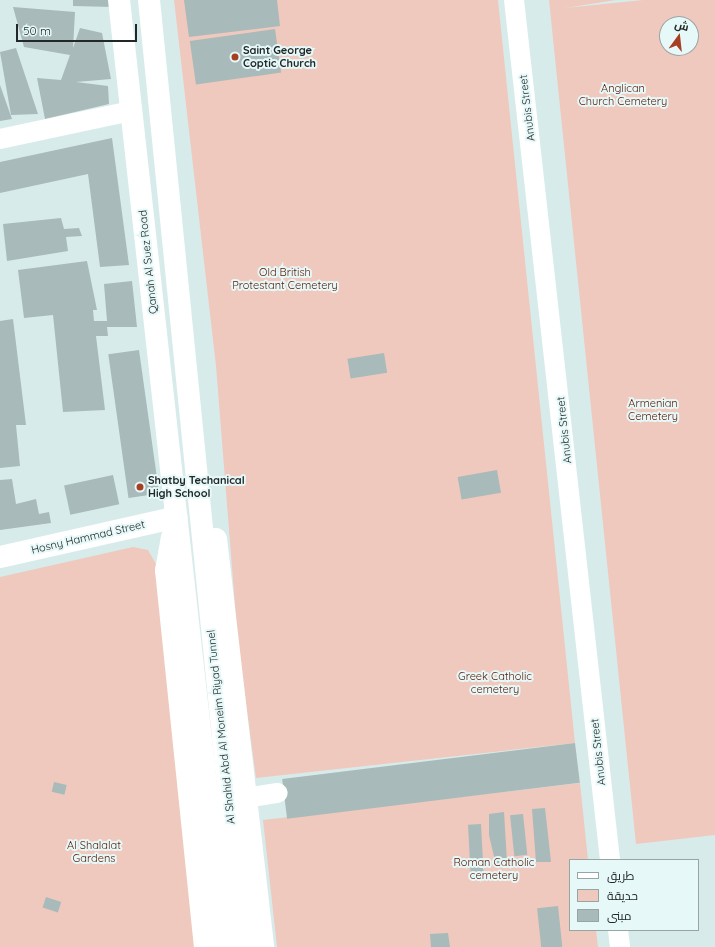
<!DOCTYPE html>
<meta charset="utf-8">
<style>
body{margin:0}
#map{position:relative;width:715px;height:947px;overflow:hidden;background:#d8ebeb;font-family:Quicksand,Cairo,sans-serif}
div>[style]{position:absolute}
[style*='--x']{left:calc(var(--x)*1px);top:calc(var(--y)*1px);width:calc(var(--w)*1px);rotate:calc(var(--a)*1deg)}
.green>*{inset:0;background:#efc9be}
.building>*{inset:0;background:#a8baba;transform-origin:0 0}
.minor>*{height:20px;margin:-10px;padding:0 10px;transform-origin:10px;border-radius:10px;background:#fff}
.major>*{height:22px;margin:-11px;padding:0 11px;transform-origin:11px;border-radius:11px;background:#fff}
.highway>*{height:22px;margin:-11px;padding:0 11px;transform-origin:11px;border-radius:11px;background:#fff}
.dots>*{width:11px;height:11px;translate:-50% -50%;box-sizing:border-box;border:2px solid #e6f8f8;border-radius:50%}
span{translate:-50% -50%;white-space:nowrap;text-align:center;line-height:1.15;-webkit-text-stroke:4px #e6f8f8;paint-order:stroke}
.poi-label{font-size:11px;color:#222828;font-weight:700}
.left{translate:0 -50%;text-align:left}
.park-label{font-size:11px;color:#591502}
.street-label{font-size:11px;color:#222828}
.legend{position:absolute;left:569px;top:859px;width:130px;height:72px;box-sizing:border-box;background:#e6f8f8;border:1px solid #98a5a5;margin:0;padding:5px 7px;list-style:none;font-size:12px;color:#222828}
.legend li{display:flex;align-items:center;gap:8px;height:20px}
.legend b{width:20px;border:1px solid #98a5a5}
.north{position:absolute;left:659px;top:16px;width:40px;height:40px;box-sizing:border-box;background:#e6f8f8;border:1px solid #98a5a5;border-radius:50%;rotate:15deg;font-size:11px;font-weight:700;line-height:16px;text-align:center;color:#222828}
.north::after{content:'';display:block;margin:auto;width:14px;height:18px;background:#a73f22;clip-path:polygon(50% 0,100% 100%,50% 72%,0 100%)}
.scale{position:absolute;left:16px;top:24px;width:121px;height:18px;box-sizing:border-box;border:2px solid #222828;border-top:0;padding-left:5px;font-size:12px;line-height:14px;white-space:nowrap;color:#222828;-webkit-text-stroke:3px #e6f8f8;paint-order:stroke}
</style>
<div id="map">
<div class="green">
<i style="clip-path:polygon(174px 0,498px 0,575px 743px,256px 778px,238px 643px,216px 366px)"></i>
<i style="clip-path:polygon(evenodd,549px 0,616px 0,565px 8px,643px 0,715px 0,715px 835px,636px 844px,549px 0,667px 24px,691px 24px,691px 48px,667px 48px,667px 24px)"></i>
<i style="clip-path:polygon(133px 547px,148px 550px,156px 564px,198px 947px,0 947px,0 577px)"></i>
<i style="clip-path:polygon(580px 783px,588px 860px,570px 860px,570px 930px,596px 930px,598px 947px,277px 947px,263px 820px)"></i>
</div>
<div class="building">
<i style="clip-path:polygon(73px 0,111px 0,113px 7px,73px 6px)"></i>
<i style="clip-path:polygon(184px 0,277px 0,280px 26px,189px 37px)"></i>
<i style="clip-path:polygon(13px 7px,75px 12px,73px 48px,80px 28px,102px 33px,111px 79px,76px 82px,108px 86px,109px 104px,45px 119px,37px 78px,61px 80px,70px 55px,24px 47px)"></i>
<i style="left:275px;top:29px;width:44px;height:86px;rotate:82deg"></i>
<i style="clip-path:polygon(16px 48px,38px 114px,11px 115px,0 52px)"></i>
<i style="clip-path:polygon(0 85px,12px 119px,0 121px)"></i>
<i style="clip-path:polygon(112px 138px,129px 265px,100px 267px,88px 174px,0 193px,0 162px)"></i>
<i style="clip-path:polygon(61px 218px,64px 229px,79px 228px,82px 236px,66px 237px,68px 251px,7px 261px,3px 224px)"></i>
<i style="clip-path:polygon(87px 261px,97px 310px,93px 310px,94px 321px,107px 321px,104px 284px,132px 281px,137px 327px,107px 327px,108px 336px,96px 336px,105px 410px,63px 412px,53px 315px,24px 318px,18px 270px)"></i>
<i style="clip-path:polygon(13px 319px,26px 425px,16px 425px,20px 466px,0 468px,0 321px)"></i>
<i style="left:139px;top:350px;width:145px;height:31px;rotate:82deg"></i>
<i style="left:384px;top:353px;width:20px;height:37px;rotate:81deg"></i>
<i style="left:497px;top:470px;width:23px;height:40px;rotate:80deg"></i>
<i style="left:113px;top:475px;width:30px;height:50px;rotate:78deg"></i>
<i style="clip-path:polygon(12px 479px,16px 504px,36px 499px,39px 514px,49px 512px,51px 523px,0 530px,0 480px)"></i>
<i style="left:575px;top:743px;width:40px;height:295px;rotate:83deg"></i>
<i style="left:54px;top:782px;width:13px;height:10px;rotate:13deg"></i>
<i style="clip-path:polygon(545px 808px,551px 862px,536px 862px,532px 809px)"></i>
<i style="clip-path:polygon(504px 812px,507px 862px,496px 865px,489px 835px,489px 814px)"></i>
<i style="left:523px;top:814px;width:41px;height:13px;rotate:84deg"></i>
<i style="left:481px;top:824px;width:56px;height:13px;rotate:87deg"></i>
<i style="left:46px;top:897px;width:16px;height:11px;rotate:18deg"></i>
<i style="left:558px;top:906px;width:41px;height:21px;rotate:84deg"></i>
<i style="clip-path:polygon(448px 933px,450px 947px,431px 947px,430px 934px)"></i>
</div>
<div class="minor">
<i style="--x:514;--y:0;--w:865;--a:83.63"></i>
<i style="--x:0;--y:139;--w:134;--a:-12.1"></i>
<i style="--x:246;--y:798;--w:32;--a:-9"></i>
<i style="--x:618;--y:930;--w:17;--a:83"></i>
</div>
<div class="major">
<i style="--x:0;--y:557;--w:181;--a:-12.7"></i>
</div>
<div class="highway">
<i style="--x:119;--y:0;--w:953;--a:83.67"></i>
<i style="--x:149;--y:0;--w:952;--a:84.27"></i>
<i style="--x:172;--y:537;--w:34;--a:100"></i>
<i style="--x:166;--y:570;--w:379;--a:84.1"></i>
<i style="--x:216;--y:539;--w:411;--a:83.4"></i>
</div>
<div class="dots">
<i style="left:235px;top:57px;background:#a73f22"></i>
<i style="left:140px;top:487px;background:#a73f22"></i>
</div>
<div class="poi-label">
<span class="left" style="left:243px;top:57px">Saint George<br>Coptic Church</span>
<span class="left" style="left:148px;top:487px">Shatby Techanical<br>High School</span>
</div>
<div class="park-label">
<span style="left:623px;top:95px">Anglican<br>Church Cemetery</span>
<span style="left:285px;top:279px">Old British<br>Protestant Cemetery</span>
<span style="left:653px;top:410px">Armenian<br>Cemetery</span>
<span style="left:495px;top:683px">Greek Catholic<br>cemetery</span>
<span style="left:94px;top:852px">Al Shalalat<br>Gardens</span>
<span style="left:494px;top:869px">Roman Catholic<br>cemetery</span>
</div>
<div class="street-label">
<span style="left:527px;top:108px;rotate:-97deg">Anubis Street</span>
<span style="left:148px;top:262px;rotate:-96deg">Qanah Al Suez Road</span>
<span style="left:564px;top:430px;rotate:-96deg">Anubis Street</span>
<span style="left:88px;top:537px;rotate:-13deg">Hosny Hammad Street</span>
<span style="left:221px;top:727px;rotate:-96deg">Al Shahid Abd Al Moneim Riyad Tunnel</span>
<span style="left:598px;top:752px;rotate:-96deg">Anubis Street</span>
</div>
<ul class="legend">
<li><b style="height:5px;background:#fff"></b>طريق</li>
<li><b style="height:11px;background:#efc9be"></b>حديقة</li>
<li><b style="height:11px;background:#a8baba"></b>مبنى</li>
</ul>
<div class="north">ش</div>
<div class="scale">50 m</div>
</div>
